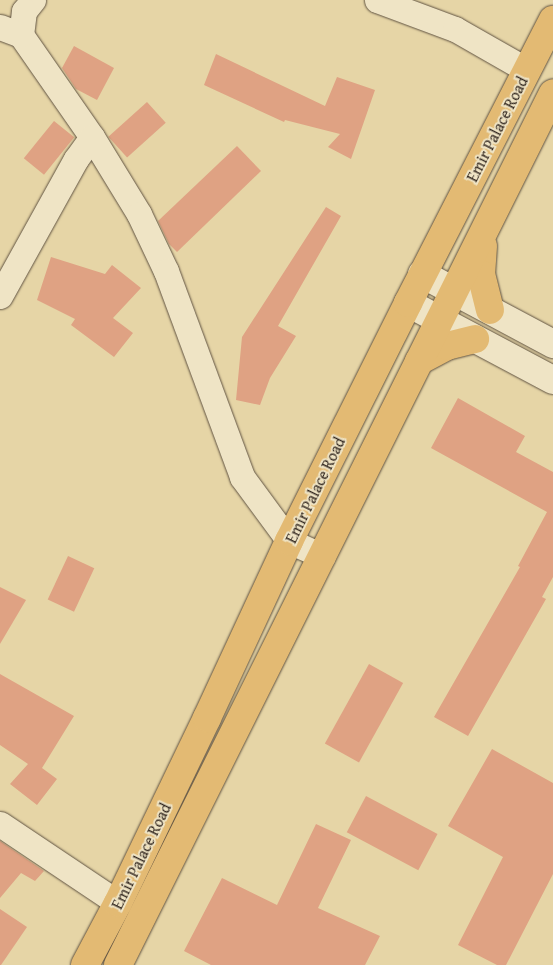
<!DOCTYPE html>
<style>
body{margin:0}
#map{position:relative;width:553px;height:965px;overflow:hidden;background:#e6d5a6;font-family:"Gentium Book Plus",serif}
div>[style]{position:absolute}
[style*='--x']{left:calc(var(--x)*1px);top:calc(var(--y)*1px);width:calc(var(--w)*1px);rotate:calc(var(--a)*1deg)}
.building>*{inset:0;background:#dfa283;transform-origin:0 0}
.roads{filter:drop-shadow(0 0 1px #605342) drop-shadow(0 0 1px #605342)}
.street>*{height:25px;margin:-12.5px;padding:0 12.5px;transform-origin:12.5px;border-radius:12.5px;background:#efe4c5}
.secondary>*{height:28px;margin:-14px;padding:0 14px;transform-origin:14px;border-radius:14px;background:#efe4c5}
.primary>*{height:28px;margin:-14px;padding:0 14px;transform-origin:14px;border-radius:14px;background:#e3ba73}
span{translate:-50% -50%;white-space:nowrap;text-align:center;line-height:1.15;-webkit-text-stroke:4px #efe4c5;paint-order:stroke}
.street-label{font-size:16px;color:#332820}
</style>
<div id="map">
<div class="building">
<i style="clip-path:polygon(74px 46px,114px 68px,97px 100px,76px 89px,62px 68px)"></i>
<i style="clip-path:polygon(216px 54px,325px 106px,337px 77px,375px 90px,351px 159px,328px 147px,340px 134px,285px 120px,284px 122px,204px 85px)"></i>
<i style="left:147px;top:102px;width:28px;height:52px;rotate:48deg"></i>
<i style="left:54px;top:121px;width:26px;height:48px;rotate:39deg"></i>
<i style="clip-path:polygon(237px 146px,261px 171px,177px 252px,169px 244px,158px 221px)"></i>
<i style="clip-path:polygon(326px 207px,341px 216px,278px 326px,296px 336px,270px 378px,260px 405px,236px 400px,242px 337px)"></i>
<i style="clip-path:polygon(51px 257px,105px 274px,112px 265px,141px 288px,113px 318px,133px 333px,114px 357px,71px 325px,75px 319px,37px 300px)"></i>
<i style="clip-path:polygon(458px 398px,525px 436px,516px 452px,553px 472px,553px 577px,542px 597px,546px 599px,468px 736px,434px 717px,520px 567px,518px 566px,547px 512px,431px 448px)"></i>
<i style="left:68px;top:556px;width:29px;height:48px;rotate:25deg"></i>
<i style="clip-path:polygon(0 587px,26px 600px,0 644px)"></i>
<i style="left:369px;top:664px;width:39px;height:91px;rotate:29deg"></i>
<i style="clip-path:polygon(0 674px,74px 716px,42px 768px,57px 779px,37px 805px,10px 784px,28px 764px,0 745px)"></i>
<i style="clip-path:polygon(492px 749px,553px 783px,553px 874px,506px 965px,497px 965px,458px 945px,503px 857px,448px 826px)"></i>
<i style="left:366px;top:796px;width:81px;height:41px;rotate:28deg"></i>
<i style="clip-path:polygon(316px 824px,351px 840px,318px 908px,380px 936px,365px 965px,211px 965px,184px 951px,222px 878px,277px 905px)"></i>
<i style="clip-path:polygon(0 841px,44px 871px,35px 881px,21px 873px,0 898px)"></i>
<i style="clip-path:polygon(0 909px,27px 927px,1px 965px,0 965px)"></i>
</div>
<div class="roads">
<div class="street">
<i style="--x:33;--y:0;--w:14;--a:129"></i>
<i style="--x:24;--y:11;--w:24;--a:97"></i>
<i style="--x:21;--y:35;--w:124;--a:55.2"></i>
<i style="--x:92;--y:137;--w:90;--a:58.6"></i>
<i style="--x:139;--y:214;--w:63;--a:64.7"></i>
<i style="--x:166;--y:271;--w:220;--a:69.7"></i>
<i style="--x:242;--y:477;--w:79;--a:53.7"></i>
<i style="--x:289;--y:541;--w:37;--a:24"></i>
<i style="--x:377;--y:0;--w:83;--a:20.4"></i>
<i style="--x:455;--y:29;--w:83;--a:29.7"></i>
<i style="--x:0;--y:27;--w:22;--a:21"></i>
<i style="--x:0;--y:296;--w:157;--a:-61"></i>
<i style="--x:76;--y:159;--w:27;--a:-54"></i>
<i style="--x:0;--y:824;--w:142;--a:33.8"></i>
</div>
<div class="secondary">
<i style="--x:422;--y:274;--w:149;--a:28.1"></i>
<i style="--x:408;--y:303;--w:164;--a:28"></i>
</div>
<div class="primary">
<i style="--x:483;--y:246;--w:28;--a:94"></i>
<i style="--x:481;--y:274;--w:37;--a:76"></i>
<i style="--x:419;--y:361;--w:32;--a:-28"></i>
<i style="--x:447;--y:346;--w:29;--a:-14"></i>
<i style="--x:85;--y:965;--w:70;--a:-62"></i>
<i style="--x:118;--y:903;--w:205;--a:-64.3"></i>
<i style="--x:207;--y:718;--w:195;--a:-65.1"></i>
<i style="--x:289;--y:541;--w:266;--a:-63.4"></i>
<i style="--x:408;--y:303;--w:318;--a:-62.9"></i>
<i style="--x:118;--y:965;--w:974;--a:-63.49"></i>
</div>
</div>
<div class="street-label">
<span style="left:497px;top:129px;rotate:-63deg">Emir Palace Road</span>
<span style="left:315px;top:490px;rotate:-64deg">Emir Palace Road</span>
<span style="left:141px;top:856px;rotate:-64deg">Emir Palace Road</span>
</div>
</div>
